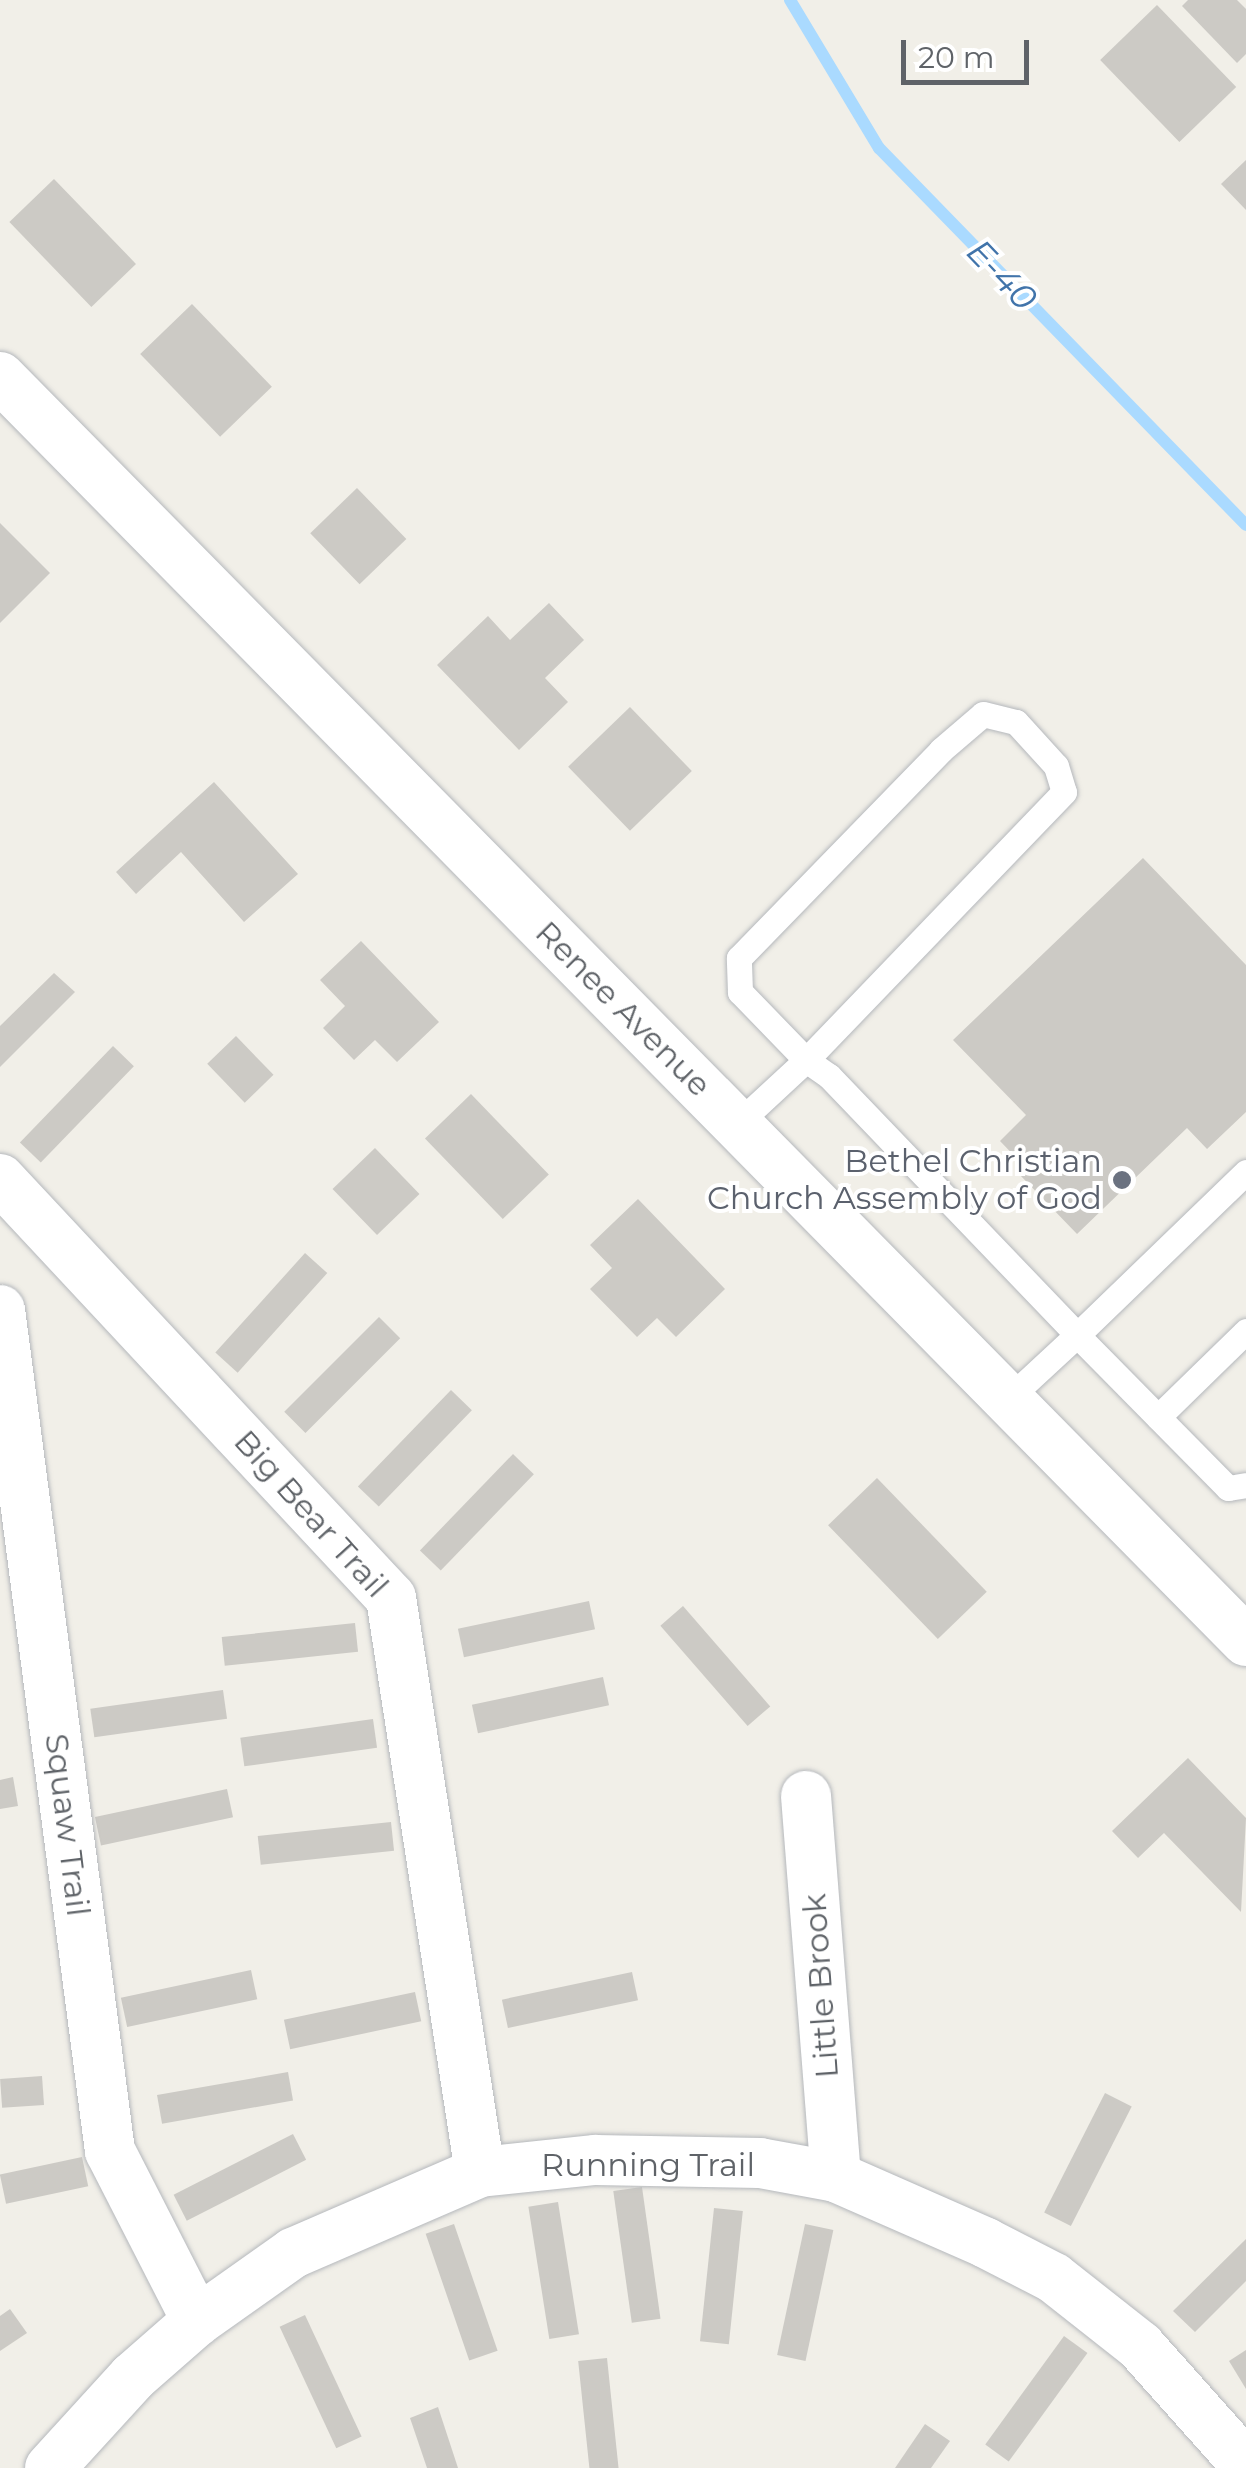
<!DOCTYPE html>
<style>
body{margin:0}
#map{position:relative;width:1246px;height:2468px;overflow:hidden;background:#f1efe8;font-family:Montserrat,sans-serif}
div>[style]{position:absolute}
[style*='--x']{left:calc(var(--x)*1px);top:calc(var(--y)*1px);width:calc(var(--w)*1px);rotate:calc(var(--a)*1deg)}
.stream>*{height:12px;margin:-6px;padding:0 6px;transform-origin:6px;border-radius:6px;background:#aadaff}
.building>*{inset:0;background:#cccac5;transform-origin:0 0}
.roads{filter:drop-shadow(0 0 2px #b5b8bc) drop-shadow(0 0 2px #b5b8bc)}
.lane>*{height:25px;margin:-12.5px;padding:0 12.5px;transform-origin:12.5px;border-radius:12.5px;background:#fff}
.street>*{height:50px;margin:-25px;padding:0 25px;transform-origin:25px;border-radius:25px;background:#fff}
.dots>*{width:28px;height:28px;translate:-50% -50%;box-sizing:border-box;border:5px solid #fff;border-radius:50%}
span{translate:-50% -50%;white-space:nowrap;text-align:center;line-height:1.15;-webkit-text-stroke:8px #fff;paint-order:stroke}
.street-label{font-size:32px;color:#5f6368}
.worship-label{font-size:32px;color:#5b616d}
.right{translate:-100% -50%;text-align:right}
.water-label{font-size:35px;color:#4174aa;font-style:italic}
.scale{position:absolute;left:901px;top:40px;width:128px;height:45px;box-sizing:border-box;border:5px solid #5f6368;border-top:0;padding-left:12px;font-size:30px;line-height:35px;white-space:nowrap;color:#5f6368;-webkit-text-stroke:8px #fff;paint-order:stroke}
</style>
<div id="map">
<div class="stream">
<i style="--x:790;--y:0;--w:173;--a:59"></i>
<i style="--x:879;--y:148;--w:526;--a:45.77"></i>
</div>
<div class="building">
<i style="clip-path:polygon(1188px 0,1237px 0,1246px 9px,1246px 54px,1237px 63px,1182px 6px)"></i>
<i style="left:1157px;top:5px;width:114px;height:79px;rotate:46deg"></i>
<i style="clip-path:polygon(1246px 160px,1246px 210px,1221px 184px)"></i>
<i style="left:54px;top:179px;width:118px;height:62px;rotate:46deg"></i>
<i style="left:192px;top:304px;width:115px;height:72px;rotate:46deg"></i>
<i style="left:357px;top:488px;width:71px;height:65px;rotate:46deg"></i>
<i style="clip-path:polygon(0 523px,50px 573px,0 623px)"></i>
<i style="clip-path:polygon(549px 603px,584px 640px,545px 678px,568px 702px,519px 750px,437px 665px,488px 616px,510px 640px)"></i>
<i style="left:630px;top:707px;width:89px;height:86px;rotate:46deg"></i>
<i style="clip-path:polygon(214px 782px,298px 874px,244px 922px,181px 852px,136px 894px,116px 872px)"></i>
<i style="clip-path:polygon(1143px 858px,1246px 965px,1246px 1112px,1207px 1149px,1187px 1128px,1077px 1234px,1019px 1174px,1026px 1168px,1000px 1141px,1026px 1115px,953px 1040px)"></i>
<i style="clip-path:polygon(361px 941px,439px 1022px,397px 1062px,375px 1040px,354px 1060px,323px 1028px,345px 1006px,320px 980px)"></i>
<i style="clip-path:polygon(54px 973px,75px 992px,0 1067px,0 1026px)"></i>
<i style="left:236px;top:1036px;width:54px;height:40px;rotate:46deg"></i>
<i style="left:113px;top:1046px;width:29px;height:134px;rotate:44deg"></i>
<i style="left:471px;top:1094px;width:112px;height:64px;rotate:46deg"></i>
<i style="left:375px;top:1148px;width:64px;height:59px;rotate:46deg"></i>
<i style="clip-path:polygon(638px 1199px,725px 1289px,676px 1337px,657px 1318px,637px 1337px,590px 1289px,612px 1268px,590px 1245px)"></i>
<i style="left:305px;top:1253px;width:30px;height:134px;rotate:42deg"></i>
<i style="left:379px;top:1317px;width:30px;height:134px;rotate:45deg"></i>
<i style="left:451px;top:1390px;width:29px;height:134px;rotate:44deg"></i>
<i style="left:513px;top:1454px;width:29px;height:134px;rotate:44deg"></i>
<i style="left:877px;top:1478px;width:158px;height:68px;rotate:46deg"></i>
<i style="left:589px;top:1601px;width:29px;height:134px;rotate:78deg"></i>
<i style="left:683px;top:1606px;width:133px;height:30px;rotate:49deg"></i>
<i style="left:355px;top:1623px;width:29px;height:134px;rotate:84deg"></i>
<i style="left:603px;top:1677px;width:29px;height:134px;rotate:78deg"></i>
<i style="left:223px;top:1690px;width:29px;height:134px;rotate:82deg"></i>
<i style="left:373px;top:1719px;width:29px;height:134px;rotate:82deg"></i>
<i style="clip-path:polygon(1188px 1758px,1246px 1818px,1241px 1912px,1164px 1833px,1138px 1858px,1112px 1831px)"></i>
<i style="clip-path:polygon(13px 1777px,18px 1806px,0 1809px,0 1780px)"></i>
<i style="left:227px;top:1789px;width:29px;height:135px;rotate:78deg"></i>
<i style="left:391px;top:1822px;width:29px;height:134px;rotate:84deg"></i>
<i style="left:251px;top:1970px;width:30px;height:133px;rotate:78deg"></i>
<i style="left:632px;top:1972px;width:29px;height:133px;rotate:78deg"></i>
<i style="left:415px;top:1992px;width:30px;height:134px;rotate:78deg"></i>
<i style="left:288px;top:2072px;width:29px;height:133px;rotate:80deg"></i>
<i style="left:42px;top:2076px;width:29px;height:42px;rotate:86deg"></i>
<i style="left:1105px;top:2093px;width:30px;height:134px;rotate:27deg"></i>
<i style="left:293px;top:2134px;width:29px;height:134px;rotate:63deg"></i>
<i style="left:82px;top:2157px;width:30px;height:84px;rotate:78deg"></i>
<i style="left:642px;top:2187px;width:133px;height:29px;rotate:82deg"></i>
<i style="left:558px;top:2202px;width:134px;height:30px;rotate:81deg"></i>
<i style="left:714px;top:2208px;width:29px;height:134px;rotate:6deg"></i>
<i style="left:454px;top:2224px;width:134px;height:30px;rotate:71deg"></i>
<i style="left:805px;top:2224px;width:29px;height:134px;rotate:12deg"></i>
<i style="clip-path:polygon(1246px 2239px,1246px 2281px,1195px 2332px,1173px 2311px)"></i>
<i style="clip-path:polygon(10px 2309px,27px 2333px,0 2351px,0 2316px)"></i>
<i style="left:305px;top:2315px;width:134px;height:28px;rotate:65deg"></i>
<i style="left:1064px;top:2336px;width:29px;height:134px;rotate:36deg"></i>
<i style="clip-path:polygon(1246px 2350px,1246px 2389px,1229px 2361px)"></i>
<i style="left:607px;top:2358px;width:111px;height:29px;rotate:84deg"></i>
<i style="clip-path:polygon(438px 2407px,458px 2468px,427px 2468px,410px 2418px)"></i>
<i style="clip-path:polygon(925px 2424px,950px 2441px,931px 2468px,895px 2468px)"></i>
</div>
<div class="roads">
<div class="lane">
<i style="--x:983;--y:714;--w:34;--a:14"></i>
<i style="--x:1016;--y:722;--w:59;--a:47.7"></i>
<i style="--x:1056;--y:766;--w:27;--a:73"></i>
<i style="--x:1064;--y:792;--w:372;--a:133.9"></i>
<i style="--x:806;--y:1060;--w:95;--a:-134.1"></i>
<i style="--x:740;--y:992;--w:34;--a:-92"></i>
<i style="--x:739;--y:958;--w:290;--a:-45.8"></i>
<i style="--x:941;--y:750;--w:55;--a:-40.6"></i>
<i style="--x:737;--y:1124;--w:94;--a:-42.8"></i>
<i style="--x:806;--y:1060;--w:28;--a:35"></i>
<i style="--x:829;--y:1076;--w:359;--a:46.2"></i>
<i style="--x:1077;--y:1335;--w:94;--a:137.2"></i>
<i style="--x:1246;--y:1172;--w:235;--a:136"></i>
<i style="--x:1077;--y:1335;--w:215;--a:45.4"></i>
<i style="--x:1228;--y:1488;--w:18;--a:-9"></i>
<i style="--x:1158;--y:1417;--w:123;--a:-44.3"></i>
</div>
<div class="street">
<i style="--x:0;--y:377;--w:1775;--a:45.41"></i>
<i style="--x:0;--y:1179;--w:573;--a:46.98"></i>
<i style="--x:391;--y:1598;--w:581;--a:81.19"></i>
<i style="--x:0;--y:1310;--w:848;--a:82.55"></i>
<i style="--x:110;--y:2151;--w:191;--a:62.9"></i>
<i style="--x:806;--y:1796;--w:382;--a:85.5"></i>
<i style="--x:50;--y:2468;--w:123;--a:-47.6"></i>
<i style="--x:133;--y:2377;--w:85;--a:-41.2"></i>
<i style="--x:197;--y:2321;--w:118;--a:-35.3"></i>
<i style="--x:293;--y:2253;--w:204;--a:-23.4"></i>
<i style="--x:480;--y:2172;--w:116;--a:-6"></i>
<i style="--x:595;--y:2160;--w:165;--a:1"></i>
<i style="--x:760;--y:2163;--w:77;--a:10.4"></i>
<i style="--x:836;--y:2177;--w:164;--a:23.7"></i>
<i style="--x:986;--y:2243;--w:76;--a:27.2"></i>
<i style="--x:1054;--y:2278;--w:110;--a:38.3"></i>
<i style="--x:1140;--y:2346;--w:159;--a:48.3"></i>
</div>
</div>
<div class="dots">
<i style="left:1122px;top:1180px;background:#6b7280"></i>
</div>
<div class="street-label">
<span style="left:623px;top:1009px;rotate:45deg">Renee Avenue</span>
<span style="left:311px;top:1514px;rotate:48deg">Big Bear Trail</span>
<span style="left:67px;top:1825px;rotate:83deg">Squaw Trail</span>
<span style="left:821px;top:1986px;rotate:-94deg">Little Brook</span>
<span style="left:648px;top:2165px">Running Trail</span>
</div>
<div class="worship-label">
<span class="right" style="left:1102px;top:1180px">Bethel Christian<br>Church Assembly of God</span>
</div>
<div class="water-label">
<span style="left:1002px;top:275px;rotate:46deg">E-40</span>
</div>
<div class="scale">20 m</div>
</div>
